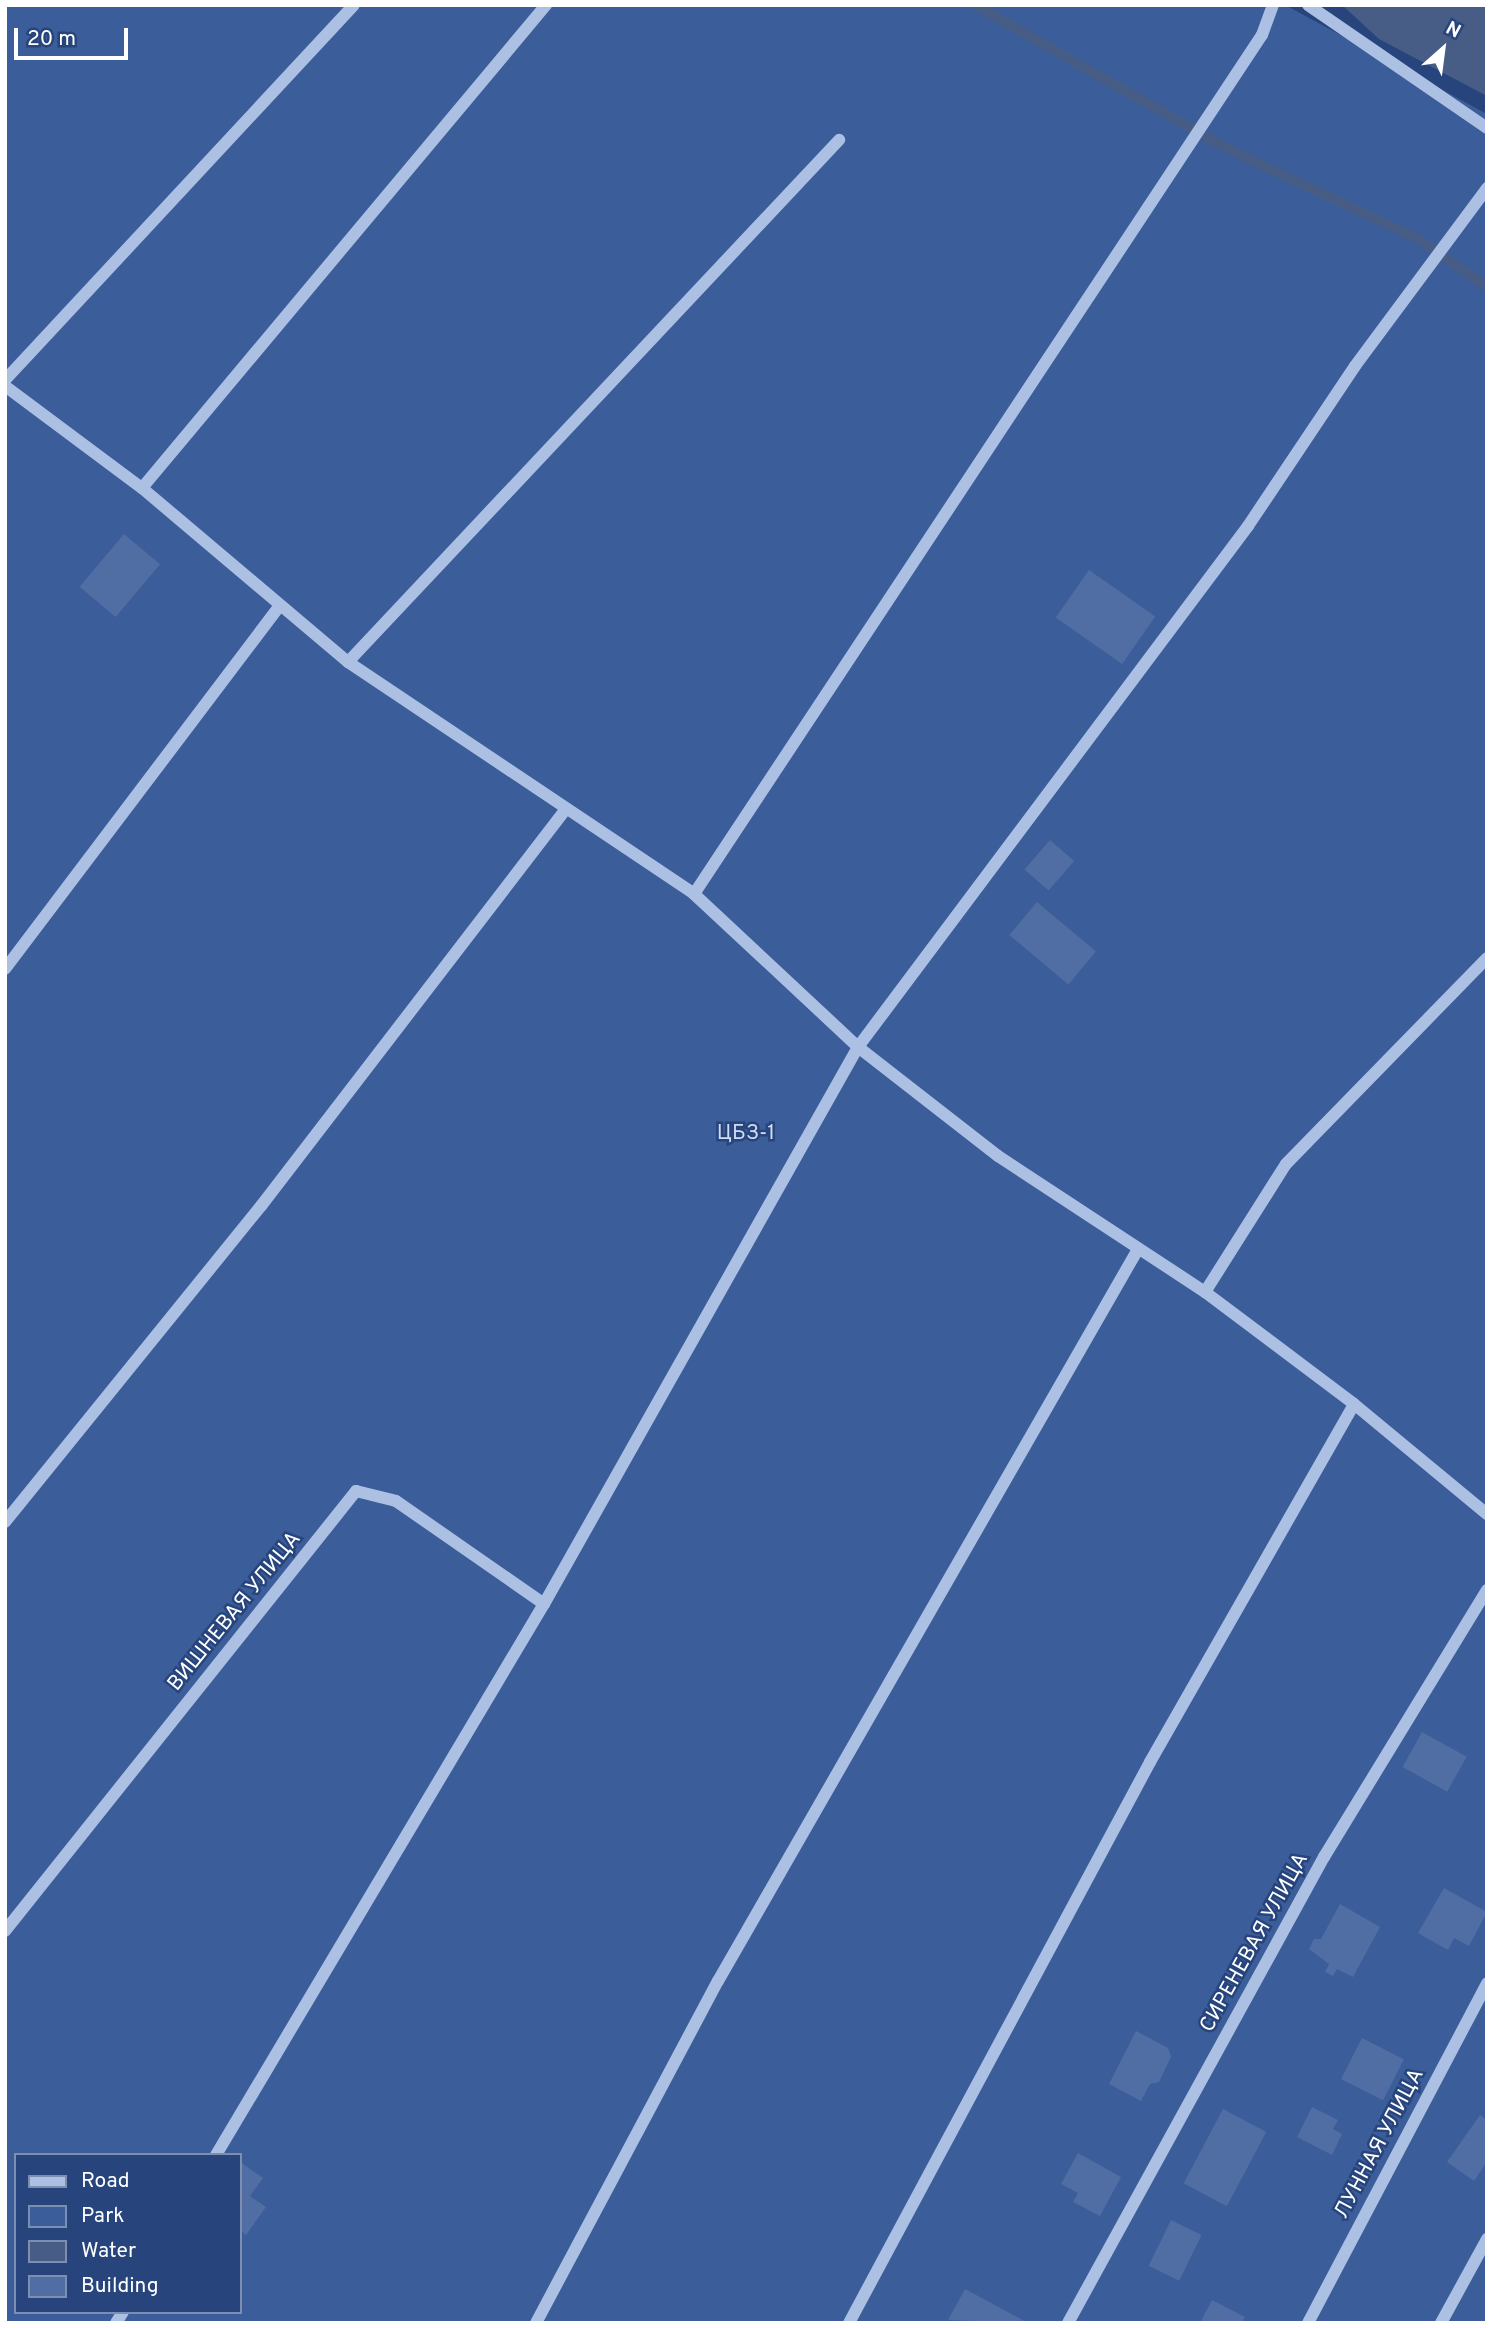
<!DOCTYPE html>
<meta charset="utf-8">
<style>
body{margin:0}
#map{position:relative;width:1492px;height:2328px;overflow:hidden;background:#27457c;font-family:Overpass,sans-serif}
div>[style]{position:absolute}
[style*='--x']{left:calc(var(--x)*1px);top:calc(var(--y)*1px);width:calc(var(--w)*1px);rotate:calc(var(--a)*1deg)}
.green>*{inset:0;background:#3b5d99}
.water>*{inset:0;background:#475d85}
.stream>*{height:10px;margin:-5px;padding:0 5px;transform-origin:5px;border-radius:5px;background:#475d85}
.building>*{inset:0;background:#506ea4;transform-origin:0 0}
.minor>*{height:12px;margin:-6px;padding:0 6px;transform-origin:6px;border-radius:6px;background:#acc0e4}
span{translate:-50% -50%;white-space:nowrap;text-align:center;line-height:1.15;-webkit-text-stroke:5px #27457c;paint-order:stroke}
.park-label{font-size:21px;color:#cfdcf4}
.street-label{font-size:21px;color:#fff}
.frame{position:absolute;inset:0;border:7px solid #fff;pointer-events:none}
.legend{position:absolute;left:14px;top:2153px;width:228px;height:161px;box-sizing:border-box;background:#27457c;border:2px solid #7d8fb0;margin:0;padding:9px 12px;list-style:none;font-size:21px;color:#fff}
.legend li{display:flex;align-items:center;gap:14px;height:35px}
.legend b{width:35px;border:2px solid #7d8fb0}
.north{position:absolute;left:1408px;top:14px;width:70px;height:70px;-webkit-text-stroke:5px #27457c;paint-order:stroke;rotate:28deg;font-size:19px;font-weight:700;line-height:28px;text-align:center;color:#fff}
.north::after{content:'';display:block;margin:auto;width:24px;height:32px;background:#fff;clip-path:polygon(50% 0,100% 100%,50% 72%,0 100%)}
.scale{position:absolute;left:14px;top:28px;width:114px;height:32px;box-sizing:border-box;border:4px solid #fff;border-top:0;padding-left:9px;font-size:21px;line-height:24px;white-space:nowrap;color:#fff;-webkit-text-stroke:5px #27457c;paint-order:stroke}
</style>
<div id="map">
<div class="green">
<i style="clip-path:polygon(evenodd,5px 5px,1285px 5px,1487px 114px,1487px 2323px,5px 2323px,5px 5px,16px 2155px,240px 2155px,240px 2312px,16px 2312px,16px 2155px)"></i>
</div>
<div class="water">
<i style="clip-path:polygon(1342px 5px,1487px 5px,1487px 96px,1379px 39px)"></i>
</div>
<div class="stream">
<i style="--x:975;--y:5;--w:284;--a:29.7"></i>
<i style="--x:1222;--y:146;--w:217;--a:25.4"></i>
<i style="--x:1418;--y:239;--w:84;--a:34.8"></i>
</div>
<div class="building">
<i style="left:124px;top:534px;width:47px;height:69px;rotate:40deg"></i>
<i style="left:1089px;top:570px;width:81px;height:58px;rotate:35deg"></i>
<i style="left:1050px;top:840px;width:32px;height:39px;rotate:41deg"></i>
<i style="left:1037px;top:902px;width:77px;height:43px;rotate:40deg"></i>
<i style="left:1422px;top:1732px;width:51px;height:40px;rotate:29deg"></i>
<i style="clip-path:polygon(1444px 1888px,1487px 1912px,1469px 1946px,1454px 1938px,1448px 1950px,1418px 1933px)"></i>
<i style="clip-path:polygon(1340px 1904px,1380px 1927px,1353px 1977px,1337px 1969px,1333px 1976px,1325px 1972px,1329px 1964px,1309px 1949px,1314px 1939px,1321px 1939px)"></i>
<i style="clip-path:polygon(1136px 2031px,1168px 2048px,1171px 2057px,1159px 2082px,1150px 2084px,1141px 2101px,1109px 2084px)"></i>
<i style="left:1362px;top:2038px;width:47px;height:46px;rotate:27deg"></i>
<i style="clip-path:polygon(1312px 2107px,1338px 2120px,1333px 2129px,1342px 2134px,1332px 2155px,1297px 2137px)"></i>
<i style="left:1223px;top:2109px;width:49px;height:84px;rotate:28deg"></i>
<i style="clip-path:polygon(1480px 2115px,1487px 2120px,1487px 2162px,1474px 2181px,1447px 2162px)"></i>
<i style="clip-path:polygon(1078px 2153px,1121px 2177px,1100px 2216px,1073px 2202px,1078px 2193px,1061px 2184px)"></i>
<i style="clip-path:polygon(240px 2162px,263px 2178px,250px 2196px,266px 2207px,246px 2235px,240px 2230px)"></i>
<i style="left:1171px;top:2220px;width:34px;height:51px;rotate:26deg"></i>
<i style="clip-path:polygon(965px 2289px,1028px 2323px,948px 2320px)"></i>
<i style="clip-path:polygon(1212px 2300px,1245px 2317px,1242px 2323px,1200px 2323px)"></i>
</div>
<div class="minor">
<i style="--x:1308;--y:5;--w:217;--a:34.5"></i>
<i style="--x:5;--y:380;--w:512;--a:-47.06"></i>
<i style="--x:5;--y:386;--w:171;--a:36.7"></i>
<i style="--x:142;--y:488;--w:270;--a:40.2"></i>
<i style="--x:348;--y:662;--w:417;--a:33.8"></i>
<i style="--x:694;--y:894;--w:224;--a:43"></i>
<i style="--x:858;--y:1047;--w:177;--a:37.9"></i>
<i style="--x:998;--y:1156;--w:248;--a:33.3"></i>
<i style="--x:1205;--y:1292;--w:186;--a:36.9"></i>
<i style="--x:1354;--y:1404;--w:173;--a:39.6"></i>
<i style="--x:142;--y:488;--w:630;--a:-50.09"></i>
<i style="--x:348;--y:662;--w:717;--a:-46.75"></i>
<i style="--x:694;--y:894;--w:1030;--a:-56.53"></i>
<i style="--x:1262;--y:35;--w:32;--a:-70"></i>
<i style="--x:5;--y:969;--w:454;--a:-52.9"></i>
<i style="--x:1205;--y:1292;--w:151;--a:-57.7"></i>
<i style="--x:1286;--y:1164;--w:288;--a:-45.7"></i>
<i style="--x:5;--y:1522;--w:407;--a:-51"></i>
<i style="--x:261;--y:1206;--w:501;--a:-52.47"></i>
<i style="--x:5;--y:1931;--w:563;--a:-51.42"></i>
<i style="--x:356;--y:1491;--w:41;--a:14"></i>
<i style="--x:396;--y:1501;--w:180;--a:34.8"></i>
<i style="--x:216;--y:2155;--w:641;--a:-59.24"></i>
<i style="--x:544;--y:1604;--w:639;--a:-60.59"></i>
<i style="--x:858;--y:1047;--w:651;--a:-53.18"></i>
<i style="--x:1248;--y:526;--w:192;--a:-56.2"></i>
<i style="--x:1355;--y:366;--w:222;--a:-53.4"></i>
<i style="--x:116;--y:2323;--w:13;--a:-58"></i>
<i style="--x:536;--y:2323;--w:387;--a:-62"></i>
<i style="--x:718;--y:1981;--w:842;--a:-60.15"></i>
<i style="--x:849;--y:2323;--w:637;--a:-61.78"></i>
<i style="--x:1150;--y:1762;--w:412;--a:-60.3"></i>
<i style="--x:1068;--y:2323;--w:532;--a:-61.22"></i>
<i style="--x:1324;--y:1857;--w:313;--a:-58.6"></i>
<i style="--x:1308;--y:2323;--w:384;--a:-62.2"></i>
<i style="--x:1441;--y:2323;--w:96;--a:-61.3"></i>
</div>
<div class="park-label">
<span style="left:746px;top:1134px">ЦБЗ-1</span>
</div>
<div class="street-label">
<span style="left:235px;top:1612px;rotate:-51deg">ВИШНЕВАЯ УЛИЦА</span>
<span style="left:1255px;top:1943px;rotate:-61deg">СИРЕНЕВАЯ УЛИЦА</span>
<span style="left:1380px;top:2144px;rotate:-62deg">ЛУННАЯ УЛИЦА</span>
</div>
<div class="frame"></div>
<ul class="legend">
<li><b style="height:9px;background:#acc0e4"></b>Road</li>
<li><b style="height:19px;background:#3b5d99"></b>Park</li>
<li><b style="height:19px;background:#475d85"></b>Water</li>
<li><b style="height:19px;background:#506ea4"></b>Building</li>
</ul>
<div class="north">N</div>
<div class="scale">20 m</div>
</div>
